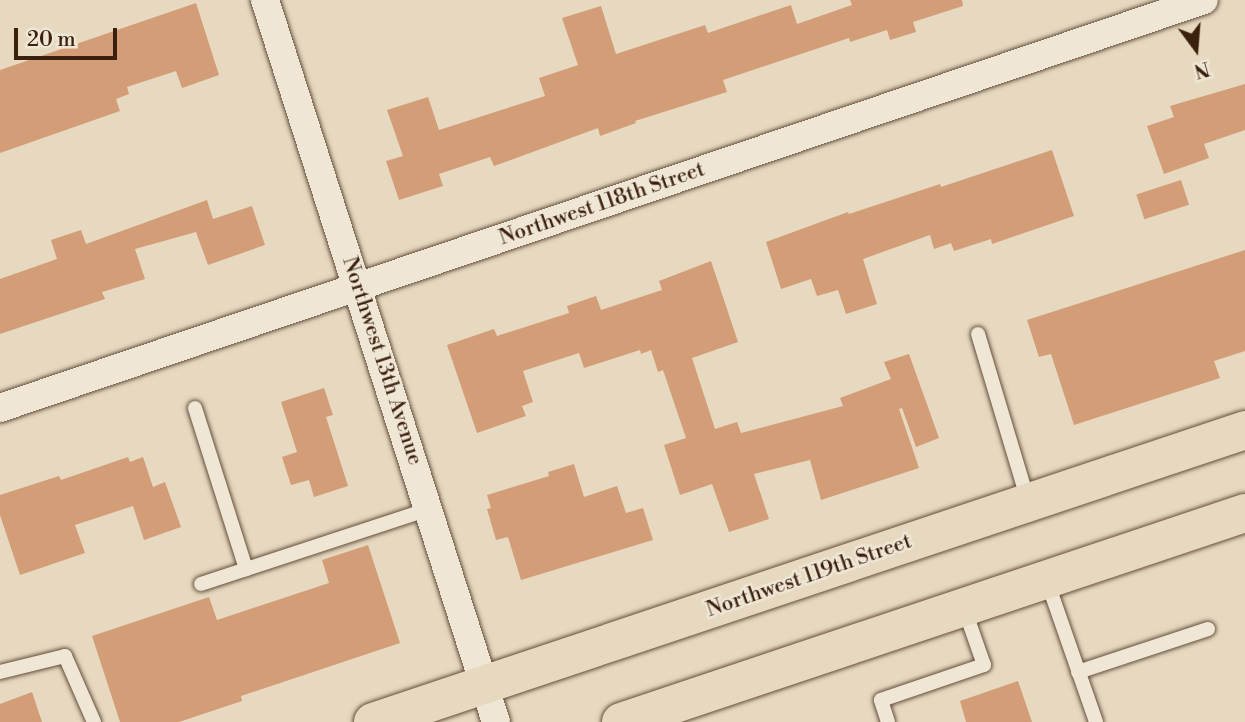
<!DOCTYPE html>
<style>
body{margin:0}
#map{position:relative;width:1245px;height:722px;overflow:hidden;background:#e6d9c0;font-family:"Libre Bodoni",serif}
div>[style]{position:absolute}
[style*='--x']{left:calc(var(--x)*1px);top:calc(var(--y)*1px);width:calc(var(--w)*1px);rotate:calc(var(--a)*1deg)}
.building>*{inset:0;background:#d39d78;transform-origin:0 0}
.roads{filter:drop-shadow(0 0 2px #664e3a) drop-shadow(0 0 2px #664e3a)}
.lane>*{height:14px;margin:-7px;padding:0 7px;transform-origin:7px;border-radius:7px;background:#efe6d6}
.street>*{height:28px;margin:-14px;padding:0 14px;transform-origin:14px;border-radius:14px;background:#efe6d6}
.highway>*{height:38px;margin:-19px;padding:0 19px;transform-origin:19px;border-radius:19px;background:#e6d9c0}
span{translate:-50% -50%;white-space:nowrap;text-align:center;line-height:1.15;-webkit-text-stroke:5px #efe6d6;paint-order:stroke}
.street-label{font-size:21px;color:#3b200d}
.north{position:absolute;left:1161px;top:14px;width:70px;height:70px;-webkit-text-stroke:5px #efe6d6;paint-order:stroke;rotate:164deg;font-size:19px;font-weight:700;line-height:28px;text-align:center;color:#3b200d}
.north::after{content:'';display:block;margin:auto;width:24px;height:32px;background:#3b200d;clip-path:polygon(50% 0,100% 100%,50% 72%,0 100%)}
.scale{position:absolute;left:14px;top:28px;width:103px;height:32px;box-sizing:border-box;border:4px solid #3b200d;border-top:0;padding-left:9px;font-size:21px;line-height:24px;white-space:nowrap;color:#3b200d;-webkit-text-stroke:5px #efe6d6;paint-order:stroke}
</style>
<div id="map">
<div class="building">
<i style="clip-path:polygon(850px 0,962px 0,963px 6px,913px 22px,916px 32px,890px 40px,887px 30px,850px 42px,849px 38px,723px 80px,727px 92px,635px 121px,636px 123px,600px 136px,598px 128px,494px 166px,490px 157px,439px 174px,443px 186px,399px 200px,386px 161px,403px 156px,387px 110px,428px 97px,439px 130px,545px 96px,539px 78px,578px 65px,562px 18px,601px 6px,616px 54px,705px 25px,708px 33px,791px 5px,797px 24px,852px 5px)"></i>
<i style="clip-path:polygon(196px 3px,219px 75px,182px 88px,176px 71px,127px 87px,129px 94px,116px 99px,120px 111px,0 153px,0 70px)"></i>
<i style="clip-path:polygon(1245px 84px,1245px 130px,1204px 144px,1209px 158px,1164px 174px,1147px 126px,1174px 117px,1170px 106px)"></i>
<i style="clip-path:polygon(1052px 150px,1074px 216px,992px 244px,991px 239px,954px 251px,951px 243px,934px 249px,930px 235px,863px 259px,877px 304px,846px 314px,838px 290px,817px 296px,811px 279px,781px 289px,766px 242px,848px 212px,849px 214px,940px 184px,941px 187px)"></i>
<i style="left:1181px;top:180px;width:26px;height:47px;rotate:72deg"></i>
<i style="clip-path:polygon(207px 200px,213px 219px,252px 206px,265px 245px,208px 265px,196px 232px,135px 249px,145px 279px,102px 292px,105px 299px,0 334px,0 279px,57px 259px,51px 240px,81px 230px,86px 244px)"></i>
<i style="clip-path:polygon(1245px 250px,1245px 351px,1214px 361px,1220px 378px,1074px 425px,1051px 354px,1039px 357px,1027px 320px)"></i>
<i style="clip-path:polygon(711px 261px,738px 342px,692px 358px,715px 429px,737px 422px,741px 433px,843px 406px,840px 398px,891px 379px,884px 362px,909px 354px,939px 438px,916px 447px,902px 408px,899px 409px,919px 468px,821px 500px,810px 460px,754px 474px,769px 519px,729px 532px,712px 484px,680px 495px,664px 445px,686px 438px,663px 370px,658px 372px,651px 350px,641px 354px,640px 350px,584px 368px,579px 353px,523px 371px,533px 402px,522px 406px,526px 416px,477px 433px,447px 345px,494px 329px,497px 336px,569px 313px,567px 306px,596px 296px,601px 310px,662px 290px,659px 281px)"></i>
<i style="clip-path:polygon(324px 388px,333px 415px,326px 417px,348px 486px,314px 497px,309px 480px,291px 485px,282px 457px,297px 452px,281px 402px)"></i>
<i style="clip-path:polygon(128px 457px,130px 462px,143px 457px,153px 487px,165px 482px,181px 527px,144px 540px,133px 506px,75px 525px,85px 553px,20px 575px,0 515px,0 495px,59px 476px,61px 480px)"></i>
<i style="clip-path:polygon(574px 464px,584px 497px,617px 486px,626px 513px,643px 508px,653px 540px,521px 580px,508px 537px,496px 540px,487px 509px,491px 508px,487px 495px,549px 476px,548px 472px)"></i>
<i style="clip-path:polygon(368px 545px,400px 643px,241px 696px,242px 701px,179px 722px,120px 722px,92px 636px,209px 597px,217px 620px,329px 583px,322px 560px)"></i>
<i style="clip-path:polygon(1018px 681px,1032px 722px,966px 722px,960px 701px)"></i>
<i style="clip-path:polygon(32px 692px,42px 722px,0 722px,0 704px)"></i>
</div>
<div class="roads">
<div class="lane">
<i style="--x:978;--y:334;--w:174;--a:73.3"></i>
<i style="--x:195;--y:408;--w:169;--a:72.4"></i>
<i style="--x:1047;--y:581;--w:149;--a:70.8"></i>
<i style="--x:201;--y:584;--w:240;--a:-18.2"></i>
<i style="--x:0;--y:672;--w:67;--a:-13.8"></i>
<i style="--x:65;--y:656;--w:72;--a:66.3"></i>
<i style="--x:1078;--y:672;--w:137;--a:-18.3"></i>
<i style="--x:888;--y:722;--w:23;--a:-108"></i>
<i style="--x:881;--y:700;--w:109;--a:-18.8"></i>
<i style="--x:984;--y:665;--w:60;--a:-109.3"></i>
</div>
<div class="street">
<i style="--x:265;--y:0;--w:758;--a:72.26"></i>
<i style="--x:0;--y:408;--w:1271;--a:-18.72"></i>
</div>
<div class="highway">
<i style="--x:373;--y:722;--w:920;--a:-18.51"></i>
<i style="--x:621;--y:722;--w:658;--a:-18.52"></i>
</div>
</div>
<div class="street-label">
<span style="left:602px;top:204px;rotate:-19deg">Northwest 118th Street</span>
<span style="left:382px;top:361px;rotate:72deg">Northwest 13th Avenue</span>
<span style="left:809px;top:576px;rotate:-19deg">Northwest 119th Street</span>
</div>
<div class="north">N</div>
<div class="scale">20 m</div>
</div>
